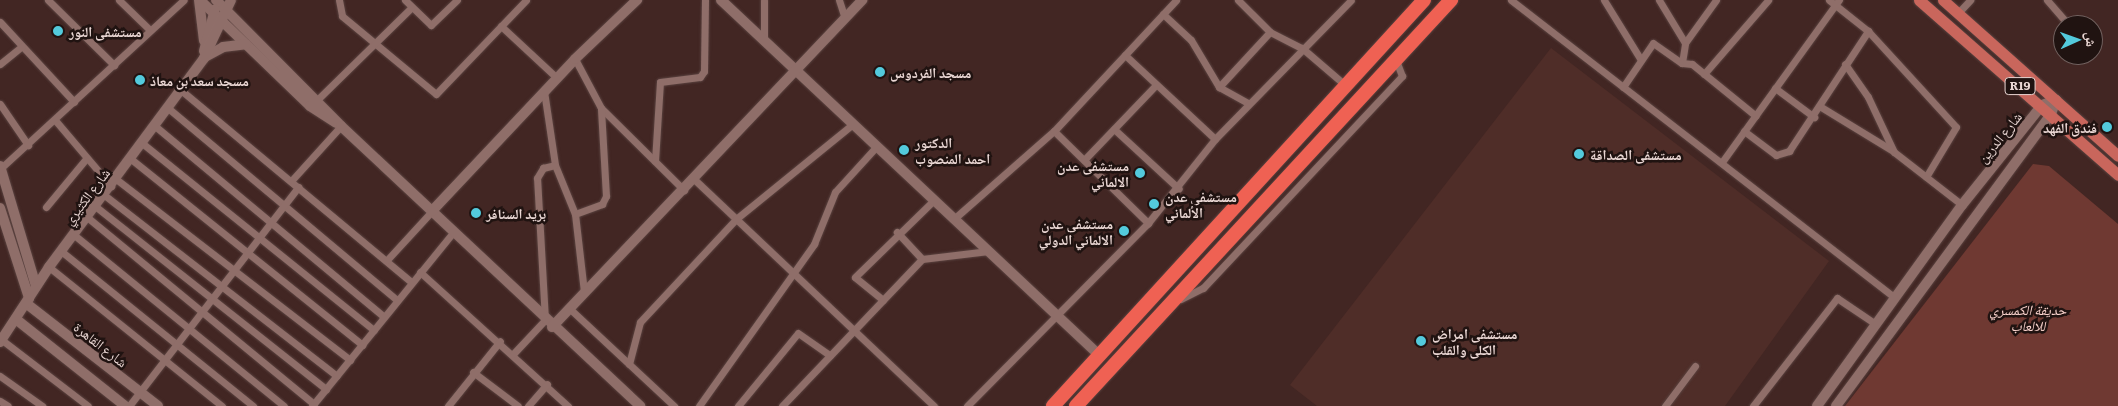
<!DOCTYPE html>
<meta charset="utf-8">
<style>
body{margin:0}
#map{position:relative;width:2118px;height:406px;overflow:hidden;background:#422623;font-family:Literata,"Noto Naskh Arabic",serif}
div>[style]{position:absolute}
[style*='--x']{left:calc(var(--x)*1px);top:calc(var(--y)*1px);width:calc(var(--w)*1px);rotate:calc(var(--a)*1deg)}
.built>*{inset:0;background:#4f2d28}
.green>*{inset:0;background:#6f3932}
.roads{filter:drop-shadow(0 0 1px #5a4340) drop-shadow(0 0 1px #5a4340)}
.street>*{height:7px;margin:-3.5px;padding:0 3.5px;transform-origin:3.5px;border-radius:3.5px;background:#8f6e69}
.secondary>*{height:10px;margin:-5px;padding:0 5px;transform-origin:5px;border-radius:5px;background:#8f6e69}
.primary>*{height:11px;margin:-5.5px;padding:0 5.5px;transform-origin:5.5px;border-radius:5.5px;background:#c9665c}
.highway>*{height:14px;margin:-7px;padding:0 7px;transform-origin:7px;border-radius:7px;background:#ef6153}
.dots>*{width:14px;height:14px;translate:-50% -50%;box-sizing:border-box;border:2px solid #201311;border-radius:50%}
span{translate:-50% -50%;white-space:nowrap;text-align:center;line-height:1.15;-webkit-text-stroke:5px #201311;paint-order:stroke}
.shield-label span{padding:1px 4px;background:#201311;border:1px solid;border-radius:4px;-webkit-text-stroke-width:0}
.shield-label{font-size:12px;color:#ead7d4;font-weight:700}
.poi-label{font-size:14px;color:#ead7d4;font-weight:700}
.left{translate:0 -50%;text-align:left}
.right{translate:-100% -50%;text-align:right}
.street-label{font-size:14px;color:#ead7d4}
.park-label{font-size:14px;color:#fcd5cf;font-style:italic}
.north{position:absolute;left:2053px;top:15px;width:50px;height:50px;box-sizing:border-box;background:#201311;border:1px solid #71615f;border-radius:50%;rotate:88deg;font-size:14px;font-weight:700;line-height:20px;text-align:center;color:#ead7d4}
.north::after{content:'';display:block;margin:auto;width:18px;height:22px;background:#53cadc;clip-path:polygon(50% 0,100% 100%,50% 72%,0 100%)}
</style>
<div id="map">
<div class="built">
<i style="clip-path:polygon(1551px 48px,1829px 261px,1725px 406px,1317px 406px,1290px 385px)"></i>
</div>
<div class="green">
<i style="clip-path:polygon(2033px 164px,2049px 166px,2118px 224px,2118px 406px,1845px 406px)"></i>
</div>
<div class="roads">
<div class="street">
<i style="--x:48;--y:0;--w:93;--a:44.6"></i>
<i style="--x:119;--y:0;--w:43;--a:44.1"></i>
<i style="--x:339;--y:0;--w:16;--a:79"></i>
<i style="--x:342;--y:16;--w:122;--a:39.7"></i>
<i style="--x:436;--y:94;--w:130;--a:-46.2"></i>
<i style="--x:405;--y:0;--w:36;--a:44"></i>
<i style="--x:431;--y:25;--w:36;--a:-44"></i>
<i style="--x:764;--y:0;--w:40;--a:90"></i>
<i style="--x:839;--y:0;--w:19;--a:72"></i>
<i style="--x:1238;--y:0;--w:45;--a:45"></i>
<i style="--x:1270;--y:32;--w:36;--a:27"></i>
<i style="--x:1302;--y:48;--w:55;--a:40.6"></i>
<i style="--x:1511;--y:0;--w:483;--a:37.8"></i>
<i style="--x:1604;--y:0;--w:70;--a:58.3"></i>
<i style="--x:1659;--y:0;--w:50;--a:58.8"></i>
<i style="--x:1829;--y:0;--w:50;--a:38.5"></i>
<i style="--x:1868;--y:31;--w:130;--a:47.5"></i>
<i style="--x:1956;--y:127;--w:58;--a:121"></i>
<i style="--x:2047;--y:0;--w:33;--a:49"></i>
<i style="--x:1958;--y:13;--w:18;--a:-47"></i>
<i style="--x:1163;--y:14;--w:38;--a:43"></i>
<i style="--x:1191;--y:40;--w:55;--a:59.2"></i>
<i style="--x:1219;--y:87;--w:33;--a:29"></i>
<i style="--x:0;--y:22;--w:109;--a:47.2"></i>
<i style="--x:501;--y:26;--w:76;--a:42.9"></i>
<i style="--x:1125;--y:55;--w:123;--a:43"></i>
<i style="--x:575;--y:59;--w:55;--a:62"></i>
<i style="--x:601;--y:108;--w:117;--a:44.7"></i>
<i style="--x:1682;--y:63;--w:20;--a:-81"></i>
<i style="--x:1685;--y:43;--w:53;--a:-54.2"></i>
<i style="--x:0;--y:64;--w:28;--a:-39"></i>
<i style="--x:1845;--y:64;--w:40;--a:55.1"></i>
<i style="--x:1868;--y:97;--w:61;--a:64.7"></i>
<i style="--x:1894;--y:152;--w:86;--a:37.9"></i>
<i style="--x:1704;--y:74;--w:98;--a:-49.1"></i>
<i style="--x:1219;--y:87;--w:75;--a:-47.2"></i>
<i style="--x:1623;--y:87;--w:53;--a:-55.7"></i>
<i style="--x:1653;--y:43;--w:35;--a:35"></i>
<i style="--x:1682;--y:63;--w:10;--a:6"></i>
<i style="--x:1692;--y:64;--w:82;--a:39.1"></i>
<i style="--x:1775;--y:88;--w:49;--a:36.6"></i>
<i style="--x:182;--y:91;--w:298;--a:39.8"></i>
<i style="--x:544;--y:91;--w:75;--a:81.5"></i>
<i style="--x:555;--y:165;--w:53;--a:67.8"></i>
<i style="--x:575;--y:214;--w:79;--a:83.4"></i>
<i style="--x:318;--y:99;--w:130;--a:-44.4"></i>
<i style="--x:0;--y:104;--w:50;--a:55.7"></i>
<i style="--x:1821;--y:107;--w:84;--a:31.4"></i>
<i style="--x:168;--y:108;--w:299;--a:40"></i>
<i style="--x:55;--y:120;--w:87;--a:49.7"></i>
<i style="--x:155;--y:126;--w:298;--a:39.8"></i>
<i style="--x:1114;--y:129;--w:88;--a:42.7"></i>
<i style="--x:1054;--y:131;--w:132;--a:44.4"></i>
<i style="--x:1744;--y:131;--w:40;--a:37"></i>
<i style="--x:1776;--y:155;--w:14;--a:-17"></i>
<i style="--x:1789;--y:151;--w:144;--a:-56.6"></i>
<i style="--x:142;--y:143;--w:298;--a:38.9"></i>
<i style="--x:131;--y:159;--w:297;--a:38.8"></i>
<i style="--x:1084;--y:160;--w:104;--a:-46.2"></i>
<i style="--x:655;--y:161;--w:79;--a:-86.4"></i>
<i style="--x:660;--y:82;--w:40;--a:-7.1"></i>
<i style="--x:700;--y:77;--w:7;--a:-56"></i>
<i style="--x:704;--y:71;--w:71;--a:-89.2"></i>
<i style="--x:1722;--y:162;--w:200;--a:-54.2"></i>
<i style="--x:1;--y:168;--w:248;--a:-42.6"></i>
<i style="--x:116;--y:179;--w:296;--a:37.7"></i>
<i style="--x:292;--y:180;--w:73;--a:-47.8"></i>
<i style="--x:695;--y:180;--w:329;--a:43.4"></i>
<i style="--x:103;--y:194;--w:296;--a:37.9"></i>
<i style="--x:95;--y:206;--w:295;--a:38.4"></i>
<i style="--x:46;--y:207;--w:61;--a:-50.3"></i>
<i style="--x:575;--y:214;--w:29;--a:-20"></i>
<i style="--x:602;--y:204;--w:9;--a:-63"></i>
<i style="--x:606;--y:196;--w:88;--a:-93.3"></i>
<i style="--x:87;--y:217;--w:294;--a:39.5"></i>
<i style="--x:956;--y:217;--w:130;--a:-41.3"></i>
<i style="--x:1054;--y:131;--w:179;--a:-47"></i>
<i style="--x:73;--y:234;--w:272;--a:39.2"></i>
<i style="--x:61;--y:251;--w:247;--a:38.9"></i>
<i style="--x:922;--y:259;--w:67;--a:-6.8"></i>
<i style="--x:387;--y:260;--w:67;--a:-47.4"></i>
<i style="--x:49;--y:267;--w:222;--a:38.8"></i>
<i style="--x:420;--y:272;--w:200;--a:42.2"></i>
<i style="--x:1181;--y:299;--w:25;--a:-27"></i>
<i style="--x:1203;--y:288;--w:291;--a:-46.8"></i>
<i style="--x:1402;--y:76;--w:17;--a:-111"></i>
<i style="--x:883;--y:300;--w:36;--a:-141"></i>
<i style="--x:855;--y:277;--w:110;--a:-44.3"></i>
<i style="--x:569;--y:308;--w:144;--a:43"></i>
<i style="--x:2;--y:340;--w:108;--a:37.5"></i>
<i style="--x:514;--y:353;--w:45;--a:-46.8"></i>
<i style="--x:545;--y:320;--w:142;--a:-93.2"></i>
<i style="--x:537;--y:178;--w:12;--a:-59"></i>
<i style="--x:543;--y:168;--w:12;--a:-14"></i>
<i style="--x:629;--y:364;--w:43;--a:-75.3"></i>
<i style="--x:640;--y:322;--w:141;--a:-47"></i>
<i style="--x:736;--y:219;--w:151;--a:-39.1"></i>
<i style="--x:473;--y:372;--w:56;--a:37.1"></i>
<i style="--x:0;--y:376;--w:52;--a:35.5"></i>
<i style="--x:0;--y:401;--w:9;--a:32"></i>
<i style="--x:129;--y:406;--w:277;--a:-52.3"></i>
<i style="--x:312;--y:406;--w:225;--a:-50.9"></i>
<i style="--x:448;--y:406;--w:83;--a:-51.3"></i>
<i style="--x:528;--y:406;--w:29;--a:-49"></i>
<i style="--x:699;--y:406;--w:199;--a:-54.6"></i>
<i style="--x:814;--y:244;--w:56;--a:-68"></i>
<i style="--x:835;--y:192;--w:62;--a:-47.6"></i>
<i style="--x:738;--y:406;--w:94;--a:-50.6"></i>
<i style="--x:798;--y:333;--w:39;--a:35"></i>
<i style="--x:782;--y:406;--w:203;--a:-46.4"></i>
<i style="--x:922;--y:259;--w:37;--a:-133"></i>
<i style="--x:967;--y:406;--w:257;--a:-45.3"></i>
<i style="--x:1148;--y:223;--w:107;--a:-51.4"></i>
<i style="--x:1215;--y:139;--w:194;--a:-45.6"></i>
<i style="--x:1665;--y:406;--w:50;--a:-53.1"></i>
<i style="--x:1753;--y:406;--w:137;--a:-52.1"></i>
<i style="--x:1837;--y:298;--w:45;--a:34"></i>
</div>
<div class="secondary">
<i style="--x:199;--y:0;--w:41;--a:83"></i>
<i style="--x:200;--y:0;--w:153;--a:43.9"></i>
<i style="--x:310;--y:106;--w:31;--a:33"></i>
<i style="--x:216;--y:0;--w:177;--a:45.2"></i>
<i style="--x:341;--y:126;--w:410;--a:43.1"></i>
<i style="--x:721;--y:0;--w:517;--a:43.2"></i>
<i style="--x:204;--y:51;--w:43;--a:-75.3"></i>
<i style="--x:207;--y:56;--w:18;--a:-29"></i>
<i style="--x:223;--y:47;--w:23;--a:-7"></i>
<i style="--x:0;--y:166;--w:125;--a:73.3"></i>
<i style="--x:0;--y:208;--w:95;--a:72.1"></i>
<i style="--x:432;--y:211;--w:209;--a:-46.7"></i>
<i style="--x:575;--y:59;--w:86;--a:-43.6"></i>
<i style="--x:27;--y:304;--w:166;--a:37.9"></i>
<i style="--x:17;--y:320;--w:138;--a:38.5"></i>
<i style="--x:552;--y:327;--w:451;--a:-46.5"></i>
<i style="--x:0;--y:342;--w:90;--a:-56.8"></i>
<i style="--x:49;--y:267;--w:260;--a:-53.4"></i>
<i style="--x:204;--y:58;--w:64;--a:-65"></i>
<i style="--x:1817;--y:406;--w:248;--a:-54.2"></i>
<i style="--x:1962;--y:205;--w:128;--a:-51.3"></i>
<i style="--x:2042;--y:105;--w:15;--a:-20"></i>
<i style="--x:1836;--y:406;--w:363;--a:-53.6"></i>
<i style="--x:2051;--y:114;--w:15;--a:-70"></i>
</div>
<div class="primary">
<i style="--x:1919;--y:0;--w:265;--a:41.3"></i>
<i style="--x:1943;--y:0;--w:234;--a:41.7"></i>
</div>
<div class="highway">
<i style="--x:1053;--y:406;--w:550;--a:-47.58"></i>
<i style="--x:1076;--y:406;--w:553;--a:-47.27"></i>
</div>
</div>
<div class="dots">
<i style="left:58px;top:31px;background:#53cadc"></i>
<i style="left:880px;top:72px;background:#53cadc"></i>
<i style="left:140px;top:80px;background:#53cadc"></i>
<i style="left:2107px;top:127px;background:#53cadc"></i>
<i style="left:904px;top:150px;background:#53cadc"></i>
<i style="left:1579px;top:154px;background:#53cadc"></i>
<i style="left:1140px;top:173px;background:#53cadc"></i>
<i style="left:1154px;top:204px;background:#53cadc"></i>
<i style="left:476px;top:213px;background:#53cadc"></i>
<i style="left:1124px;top:231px;background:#53cadc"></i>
<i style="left:1421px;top:341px;background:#53cadc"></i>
</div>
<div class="shield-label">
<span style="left:2020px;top:86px">R19</span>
</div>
<div class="poi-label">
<span class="left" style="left:69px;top:31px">مستشفى النور</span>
<span class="left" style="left:890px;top:72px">مسجد الفردوس</span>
<span class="left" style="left:150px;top:80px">مسجد سعد بن معاذ</span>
<span class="right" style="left:2097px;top:127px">فندق الفهد</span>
<span class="left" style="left:915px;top:150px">الدكتور<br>احمد المنصوب</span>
<span class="left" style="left:1590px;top:154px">مستشفى الصداقة</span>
<span class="right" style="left:1129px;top:173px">مستشفى عدن<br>الالماني</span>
<span class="left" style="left:1165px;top:204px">مستشفى عدن<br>الألماني</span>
<span class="left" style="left:486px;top:213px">بريد السنافر</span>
<span class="right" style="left:1113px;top:231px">مستشفى عدن<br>الالماني الدولي</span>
<span class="left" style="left:1432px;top:341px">مستشفى امراض<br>الكلى والقلب</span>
</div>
<div class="street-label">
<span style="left:1999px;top:137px;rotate:-51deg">شارع الدرين</span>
<span style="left:86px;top:196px;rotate:-53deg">شارع الكثيري</span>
<span style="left:101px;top:344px;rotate:38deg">شارع القاهرة</span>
</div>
<div class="park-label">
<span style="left:2028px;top:317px">حديقة الكمسري<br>للالعاب</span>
</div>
<div class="north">ش</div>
</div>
